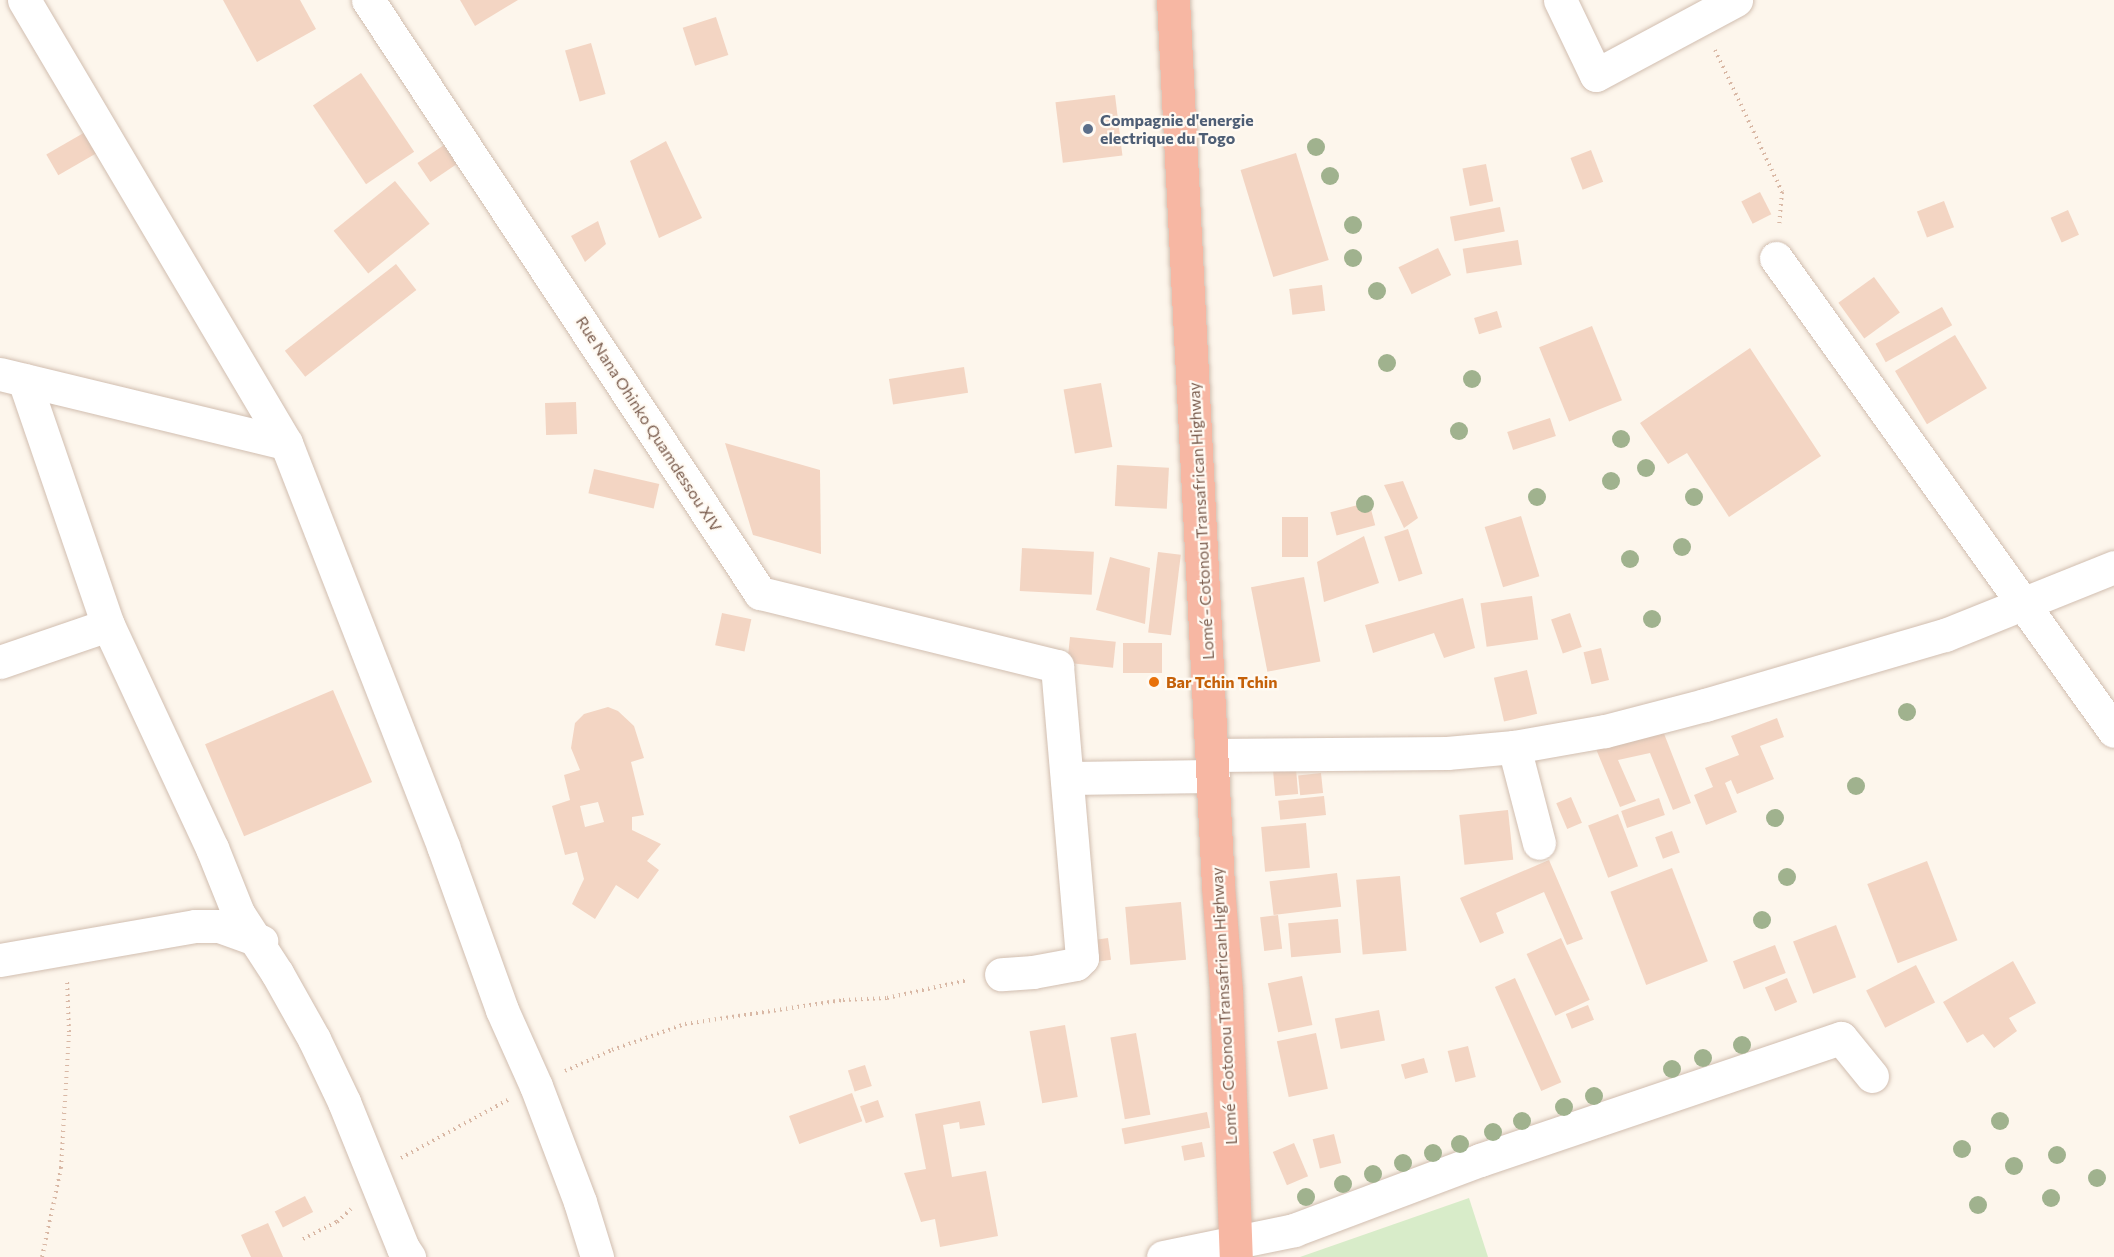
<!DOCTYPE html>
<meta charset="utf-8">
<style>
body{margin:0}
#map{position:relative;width:2114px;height:1257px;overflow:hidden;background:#fdf6ec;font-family:Commissioner,sans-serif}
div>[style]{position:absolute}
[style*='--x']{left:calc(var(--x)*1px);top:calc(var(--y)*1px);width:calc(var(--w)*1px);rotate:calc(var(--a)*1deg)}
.green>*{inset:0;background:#d8ecc9}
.building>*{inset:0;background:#f3d5c3;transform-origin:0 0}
.path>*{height:4px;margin-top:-2px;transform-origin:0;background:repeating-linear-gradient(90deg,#d9b8a5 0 1.5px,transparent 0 6px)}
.roads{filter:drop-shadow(0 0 2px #d1beb0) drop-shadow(0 0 2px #d1beb0)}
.minor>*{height:33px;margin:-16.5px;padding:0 16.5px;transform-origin:16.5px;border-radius:16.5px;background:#fff}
.highway>*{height:33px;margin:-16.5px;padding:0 16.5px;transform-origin:16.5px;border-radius:16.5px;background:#f7b7a3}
.trees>*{width:18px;height:18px;margin:-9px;border-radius:50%;background:#a0b28e}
.dots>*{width:16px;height:16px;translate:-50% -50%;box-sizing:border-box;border:3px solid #fffaf3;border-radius:50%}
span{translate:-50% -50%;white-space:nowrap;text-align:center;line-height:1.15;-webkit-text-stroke:4.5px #fffaf3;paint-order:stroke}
.service-label{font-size:16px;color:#4e5e75;font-weight:700}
.left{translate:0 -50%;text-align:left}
.street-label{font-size:16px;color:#7a5c4d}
.food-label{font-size:16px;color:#c56008;font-weight:700}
</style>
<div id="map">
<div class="green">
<i style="clip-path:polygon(1469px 1198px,1488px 1257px,1300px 1257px)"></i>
</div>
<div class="building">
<i style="clip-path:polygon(223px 0,300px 0,316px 29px,257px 62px)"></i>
<i style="clip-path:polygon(460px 0,518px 0,475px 26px)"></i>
<i style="left:716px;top:17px;width:40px;height:35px;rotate:72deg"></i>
<i style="left:591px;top:43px;width:53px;height:27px;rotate:74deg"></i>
<i style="left:361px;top:73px;width:95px;height:58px;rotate:56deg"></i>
<i style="left:1115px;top:95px;width:61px;height:60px;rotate:83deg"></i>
<i style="left:87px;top:131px;width:24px;height:47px;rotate:60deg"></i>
<i style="clip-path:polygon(666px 141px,702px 218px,659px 238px,630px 161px)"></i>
<i style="left:444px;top:145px;width:23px;height:32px;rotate:56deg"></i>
<i style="left:1591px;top:150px;width:34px;height:22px;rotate:69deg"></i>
<i style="left:1296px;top:153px;width:112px;height:58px;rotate:73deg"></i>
<i style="left:1486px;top:164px;width:38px;height:24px;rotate:79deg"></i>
<i style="left:395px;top:181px;width:55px;height:79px;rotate:51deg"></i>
<i style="left:1760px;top:192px;width:25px;height:21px;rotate:63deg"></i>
<i style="left:1944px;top:201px;width:28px;height:29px;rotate:69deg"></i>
<i style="left:1500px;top:207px;width:25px;height:51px;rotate:79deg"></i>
<i style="left:2068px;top:210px;width:27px;height:19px;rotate:66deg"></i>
<i style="clip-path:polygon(598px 221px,606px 244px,585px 262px,571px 236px)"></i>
<i style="left:1518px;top:240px;width:25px;height:56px;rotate:81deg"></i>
<i style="left:1438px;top:248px;width:30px;height:44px;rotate:64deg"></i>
<i style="left:396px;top:264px;width:33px;height:141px;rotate:52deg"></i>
<i style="left:1874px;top:277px;width:44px;height:44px;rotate:54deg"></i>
<i style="left:1322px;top:285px;width:26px;height:33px;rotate:83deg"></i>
<i style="left:1942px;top:307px;width:21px;height:76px;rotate:61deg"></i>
<i style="left:1497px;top:311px;width:17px;height:24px;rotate:73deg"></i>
<i style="left:1592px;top:326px;width:80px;height:57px;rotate:68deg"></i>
<i style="left:1955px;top:335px;width:62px;height:70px;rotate:59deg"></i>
<i style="clip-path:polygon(1750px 348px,1821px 456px,1729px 517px,1687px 453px,1668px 464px,1640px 423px)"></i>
<i style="left:964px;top:367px;width:26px;height:76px;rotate:81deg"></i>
<i style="left:1101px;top:383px;width:65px;height:38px;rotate:80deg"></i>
<i style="left:576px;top:402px;width:32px;height:31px;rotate:88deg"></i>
<i style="left:1550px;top:418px;width:19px;height:45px;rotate:72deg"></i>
<i style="clip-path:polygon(725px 443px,820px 470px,821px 554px,753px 535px)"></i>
<i style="left:1117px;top:465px;width:52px;height:41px;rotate:3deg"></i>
<i style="left:594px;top:469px;width:67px;height:25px;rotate:13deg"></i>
<i style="clip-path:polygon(1403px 481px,1418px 518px,1404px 528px,1384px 485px)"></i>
<i style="left:1369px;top:502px;width:24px;height:40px;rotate:75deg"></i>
<i style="left:1521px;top:516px;width:63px;height:38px;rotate:73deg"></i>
<i style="left:1282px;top:517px;width:26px;height:40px"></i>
<i style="left:1408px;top:529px;width:47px;height:25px;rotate:72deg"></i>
<i style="clip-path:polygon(1364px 536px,1379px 583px,1324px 602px,1317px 562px)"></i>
<i style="left:1022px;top:548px;width:72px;height:43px;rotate:3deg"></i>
<i style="left:1158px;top:552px;width:23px;height:81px;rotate:7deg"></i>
<i style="clip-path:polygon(1110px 557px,1150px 568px,1145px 624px,1096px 610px)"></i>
<i style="left:1304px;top:577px;width:86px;height:54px;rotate:79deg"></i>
<i style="left:1532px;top:596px;width:44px;height:52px;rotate:82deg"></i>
<i style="clip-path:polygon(1463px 598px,1475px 648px,1444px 658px,1434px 633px,1373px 653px,1365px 625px)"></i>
<i style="left:722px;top:613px;width:30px;height:33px;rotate:12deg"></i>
<i style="left:1570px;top:613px;width:36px;height:20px;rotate:71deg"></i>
<i style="left:1070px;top:637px;width:46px;height:26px;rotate:6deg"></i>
<i style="left:1123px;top:643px;width:39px;height:30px"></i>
<i style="left:1601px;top:648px;width:33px;height:18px;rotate:76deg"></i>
<i style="left:1527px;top:670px;width:45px;height:34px;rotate:77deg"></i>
<i style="left:333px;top:690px;width:100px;height:139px;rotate:67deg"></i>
<i style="clip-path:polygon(evenodd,608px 707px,618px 711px,634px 726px,644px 758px,631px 762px,644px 815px,632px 817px,632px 830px,661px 844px,647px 861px,659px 870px,638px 899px,616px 885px,595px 919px,572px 904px,584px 879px,577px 852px,565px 855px,552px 806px,570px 800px,564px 775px,580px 770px,571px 748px,575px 723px,584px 714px,608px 707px,598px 802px,604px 822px,585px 827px,580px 806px,598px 802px)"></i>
<i style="clip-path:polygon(1777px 718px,1784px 737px,1760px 746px,1774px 779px,1737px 794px,1731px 780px,1725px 783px,1737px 812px,1706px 825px,1694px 795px,1713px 787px,1705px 768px,1739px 755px,1731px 736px)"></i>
<i style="clip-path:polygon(1663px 731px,1691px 803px,1673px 810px,1650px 753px,1618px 760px,1636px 801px,1620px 807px,1596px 749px,1644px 738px)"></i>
<i style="left:1296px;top:769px;width:25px;height:23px;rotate:85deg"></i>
<i style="left:1321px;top:773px;width:20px;height:23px;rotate:84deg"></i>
<i style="left:1324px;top:796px;width:19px;height:46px;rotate:84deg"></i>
<i style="left:1571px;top:797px;width:28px;height:16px;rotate:67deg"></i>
<i style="left:1659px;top:798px;width:18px;height:40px;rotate:71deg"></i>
<i style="left:1508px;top:810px;width:50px;height:49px;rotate:84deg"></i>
<i style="left:1618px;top:814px;width:56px;height:32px;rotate:69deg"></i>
<i style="left:1306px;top:823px;width:45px;height:45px;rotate:85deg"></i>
<i style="left:1672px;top:831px;width:23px;height:18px;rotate:70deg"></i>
<i style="clip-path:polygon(1549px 860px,1583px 939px,1567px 945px,1544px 892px,1496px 913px,1504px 933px,1480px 943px,1460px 898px)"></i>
<i style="left:1927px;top:861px;width:85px;height:64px;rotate:69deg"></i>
<i style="left:1672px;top:868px;width:100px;height:66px;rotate:69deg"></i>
<i style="left:1337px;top:873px;width:34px;height:68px;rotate:83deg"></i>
<i style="left:1400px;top:876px;width:75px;height:44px;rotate:85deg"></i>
<i style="left:1181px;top:902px;width:58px;height:56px;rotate:85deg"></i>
<i style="left:1278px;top:915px;width:34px;height:18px;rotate:83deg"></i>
<i style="left:1338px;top:919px;width:34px;height:50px;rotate:85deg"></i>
<i style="left:1836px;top:925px;width:56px;height:46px;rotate:69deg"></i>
<i style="left:1108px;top:938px;width:22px;height:14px;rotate:82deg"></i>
<i style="left:1561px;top:938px;width:68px;height:38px;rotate:65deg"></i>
<i style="left:1775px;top:945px;width:30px;height:45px;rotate:69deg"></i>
<i style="clip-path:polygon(2013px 961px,2036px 1003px,2009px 1018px,2017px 1031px,1994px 1048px,1983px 1034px,1967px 1043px,1943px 1002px)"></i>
<i style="left:1916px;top:965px;width:42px;height:56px;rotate:63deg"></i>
<i style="left:1302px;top:976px;width:50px;height:35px;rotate:78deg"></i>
<i style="left:1515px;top:978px;width:114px;height:22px;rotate:66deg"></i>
<i style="left:1787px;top:978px;width:26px;height:24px;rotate:67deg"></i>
<i style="left:1588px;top:1005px;width:16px;height:24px;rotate:68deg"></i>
<i style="left:1379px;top:1010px;width:31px;height:45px;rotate:79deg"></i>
<i style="left:1065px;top:1025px;width:73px;height:36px;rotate:80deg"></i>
<i style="left:1136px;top:1033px;width:83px;height:26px;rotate:80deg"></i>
<i style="left:1316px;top:1033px;width:57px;height:40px;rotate:78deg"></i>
<i style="left:1468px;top:1046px;width:32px;height:21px;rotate:76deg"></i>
<i style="left:1424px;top:1058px;width:15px;height:24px;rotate:74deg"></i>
<i style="left:865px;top:1065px;width:22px;height:18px;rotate:72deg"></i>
<i style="left:852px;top:1093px;width:30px;height:67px;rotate:70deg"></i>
<i style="left:878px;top:1100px;width:18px;height:19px;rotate:71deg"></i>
<i style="clip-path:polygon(980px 1101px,985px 1125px,960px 1129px,959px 1122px,943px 1125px,952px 1177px,986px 1171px,998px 1236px,940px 1247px,935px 1219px,921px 1222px,904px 1173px,926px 1169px,915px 1114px)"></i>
<i style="left:1207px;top:1112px;width:16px;height:87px;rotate:79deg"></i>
<i style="left:1334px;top:1134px;width:30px;height:22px;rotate:76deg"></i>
<i style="left:1202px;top:1142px;width:15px;height:21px;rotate:79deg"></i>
<i style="left:1294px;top:1143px;width:36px;height:23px;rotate:67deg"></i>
<i style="left:305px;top:1196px;width:18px;height:34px;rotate:63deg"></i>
<i style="clip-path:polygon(268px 1223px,283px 1257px,251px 1257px,241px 1235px)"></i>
</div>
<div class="path">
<i style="--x:1715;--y:50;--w:157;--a:64.7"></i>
<i style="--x:1782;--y:192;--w:33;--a:95"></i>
<i style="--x:565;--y:1071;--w:51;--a:-24.1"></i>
<i style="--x:612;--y:1050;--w:77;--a:-19.6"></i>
<i style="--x:685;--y:1024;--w:160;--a:-8.6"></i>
<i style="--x:843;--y:1000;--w:44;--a:-2.6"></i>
<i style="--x:887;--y:998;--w:83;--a:-12.5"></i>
<i style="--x:401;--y:1158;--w:122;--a:-28.5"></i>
<i style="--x:303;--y:1239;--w:38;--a:-27"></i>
<i style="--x:337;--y:1222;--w:19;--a:-43"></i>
<i style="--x:42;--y:1257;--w:91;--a:-77.9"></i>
<i style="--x:61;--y:1168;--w:136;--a:-86.6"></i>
<i style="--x:69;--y:1032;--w:51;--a:-92.2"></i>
</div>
<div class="roads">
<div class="minor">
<i style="--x:24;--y:0;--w:515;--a:59.4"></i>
<i style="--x:368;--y:0;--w:711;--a:56.53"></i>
<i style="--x:760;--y:593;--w:306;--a:13.8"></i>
<i style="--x:1057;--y:666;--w:293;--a:85.1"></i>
<i style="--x:1082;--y:958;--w:8;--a:135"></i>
<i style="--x:1076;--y:964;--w:44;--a:169.5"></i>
<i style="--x:1033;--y:972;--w:32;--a:176"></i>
<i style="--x:1560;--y:0;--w:83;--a:64.4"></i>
<i style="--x:1596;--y:75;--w:159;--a:-28.2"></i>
<i style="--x:1776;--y:258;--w:581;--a:54.45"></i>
<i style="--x:0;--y:374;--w:294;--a:13.6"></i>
<i style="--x:286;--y:443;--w:433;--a:68.7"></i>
<i style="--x:443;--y:846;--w:174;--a:70.2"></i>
<i style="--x:502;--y:1010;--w:83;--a:65.9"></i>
<i style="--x:536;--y:1086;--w:124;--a:69.2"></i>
<i style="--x:580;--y:1202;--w:58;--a:72.8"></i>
<i style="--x:24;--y:380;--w:259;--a:71.1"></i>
<i style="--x:108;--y:625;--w:246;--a:65"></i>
<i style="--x:212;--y:848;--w:70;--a:68.2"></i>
<i style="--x:238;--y:913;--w:72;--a:57"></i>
<i style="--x:277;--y:973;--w:76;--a:60.7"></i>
<i style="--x:314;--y:1039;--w:70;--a:64.5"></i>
<i style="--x:344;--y:1102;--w:157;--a:68"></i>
<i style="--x:403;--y:1248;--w:11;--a:56"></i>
<i style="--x:0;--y:662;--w:114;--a:-18.9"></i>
<i style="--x:1514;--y:747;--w:99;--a:75.4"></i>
<i style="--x:1212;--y:755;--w:235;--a:-0.5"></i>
<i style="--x:1447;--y:753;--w:67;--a:-5.1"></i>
<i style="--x:1514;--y:747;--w:92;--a:-10"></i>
<i style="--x:1605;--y:731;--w:103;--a:-14.6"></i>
<i style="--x:1705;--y:705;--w:250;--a:-16.3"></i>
<i style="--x:1945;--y:635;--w:182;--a:-21.9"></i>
<i style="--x:1068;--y:778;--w:145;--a:-0.8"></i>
<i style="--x:0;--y:960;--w:198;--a:-9.9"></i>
<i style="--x:195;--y:926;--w:24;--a:0"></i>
<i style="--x:219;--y:926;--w:45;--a:19.7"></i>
<i style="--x:1163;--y:1257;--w:134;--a:-11.6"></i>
<i style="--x:1294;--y:1230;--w:199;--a:-20.6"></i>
<i style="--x:1480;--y:1160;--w:381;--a:-18.7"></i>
<i style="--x:1841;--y:1038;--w:49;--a:50.8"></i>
</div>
<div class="highway">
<i style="--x:1173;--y:0;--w:887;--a:87.09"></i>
<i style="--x:1218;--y:886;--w:104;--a:85.6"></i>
<i style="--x:1226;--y:990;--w:267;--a:87.9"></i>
</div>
</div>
<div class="trees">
<i style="left:1316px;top:147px"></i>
<i style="left:1330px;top:176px"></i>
<i style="left:1353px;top:225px"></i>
<i style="left:1353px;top:258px"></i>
<i style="left:1377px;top:291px"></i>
<i style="left:1387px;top:363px"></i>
<i style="left:1472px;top:379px"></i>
<i style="left:1459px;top:431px"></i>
<i style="left:1621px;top:439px"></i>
<i style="left:1646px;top:468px"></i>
<i style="left:1611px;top:481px"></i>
<i style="left:1537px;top:497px"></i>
<i style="left:1694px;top:497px"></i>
<i style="left:1365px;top:504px"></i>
<i style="left:1682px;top:547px"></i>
<i style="left:1630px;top:559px"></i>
<i style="left:1652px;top:619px"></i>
<i style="left:1907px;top:712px"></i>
<i style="left:1856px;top:786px"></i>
<i style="left:1775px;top:818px"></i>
<i style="left:1787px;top:877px"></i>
<i style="left:1762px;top:920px"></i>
<i style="left:1742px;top:1045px"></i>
<i style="left:1703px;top:1058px"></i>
<i style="left:1672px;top:1069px"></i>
<i style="left:1594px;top:1096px"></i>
<i style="left:1564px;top:1107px"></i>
<i style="left:1522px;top:1121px"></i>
<i style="left:2000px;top:1121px"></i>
<i style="left:1493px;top:1132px"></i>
<i style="left:1460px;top:1144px"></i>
<i style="left:1962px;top:1149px"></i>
<i style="left:1433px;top:1153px"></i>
<i style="left:2057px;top:1155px"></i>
<i style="left:1403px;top:1163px"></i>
<i style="left:2014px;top:1166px"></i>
<i style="left:1373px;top:1174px"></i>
<i style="left:2097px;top:1178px"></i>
<i style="left:1343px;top:1184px"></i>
<i style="left:1306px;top:1197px"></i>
<i style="left:2051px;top:1198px"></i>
<i style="left:1978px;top:1205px"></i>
</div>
<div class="dots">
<i style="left:1088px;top:129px;background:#5c6f8a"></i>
<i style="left:1154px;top:682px;background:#e8710a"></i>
</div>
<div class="service-label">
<span class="left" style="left:1100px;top:129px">Compagnie d'energie<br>electrique du Togo</span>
</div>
<div class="street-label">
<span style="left:649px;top:424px;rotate:57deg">Rue Nana Ohinko Quamdessou XIV</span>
<span style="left:1201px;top:521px;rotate:-93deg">Lomé - Cotonou Transafrican Highway</span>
<span style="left:1224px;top:1006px;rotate:-93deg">Lomé - Cotonou Transafrican Highway</span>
</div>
<div class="food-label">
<span class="left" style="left:1166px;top:682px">Bar Tchin Tchin</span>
</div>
</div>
